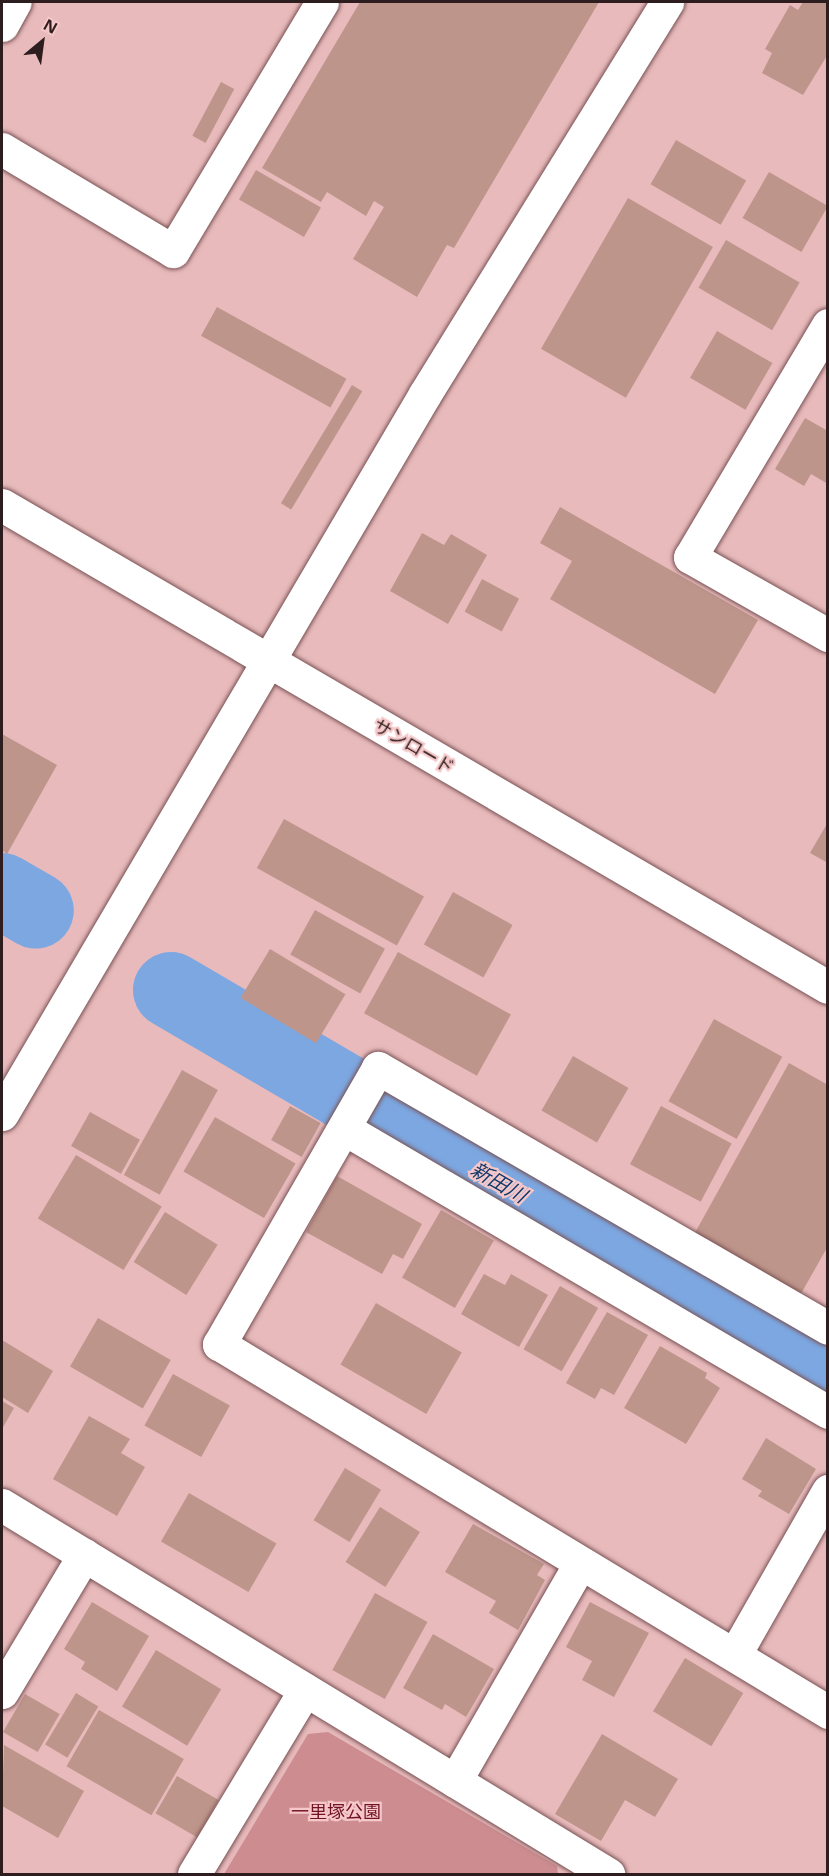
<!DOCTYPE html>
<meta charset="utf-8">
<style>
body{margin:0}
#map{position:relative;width:829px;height:1876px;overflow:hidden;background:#e8babc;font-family:"Noto Sans","Noto Sans JP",sans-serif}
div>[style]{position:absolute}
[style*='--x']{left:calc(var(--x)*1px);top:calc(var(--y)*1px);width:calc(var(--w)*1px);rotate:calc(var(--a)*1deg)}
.green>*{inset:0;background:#cd8d90}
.river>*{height:76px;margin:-38px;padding:0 38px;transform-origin:38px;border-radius:38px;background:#7da7e1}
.building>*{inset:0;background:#be958a;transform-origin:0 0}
.roads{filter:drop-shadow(0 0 2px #785153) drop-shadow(0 0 2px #785153)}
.minor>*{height:33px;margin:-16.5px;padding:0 16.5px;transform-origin:16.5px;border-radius:16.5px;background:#fff}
span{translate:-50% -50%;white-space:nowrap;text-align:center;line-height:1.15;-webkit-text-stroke:4.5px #f5c7c8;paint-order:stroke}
.street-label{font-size:18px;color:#2e1d1e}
.park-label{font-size:18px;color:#711325}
.water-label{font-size:20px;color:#10396d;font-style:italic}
.frame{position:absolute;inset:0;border:3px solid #2e1d1e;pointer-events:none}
.north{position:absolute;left:12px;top:12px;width:60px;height:60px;-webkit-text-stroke:4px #f5c7c8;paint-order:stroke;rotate:29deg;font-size:16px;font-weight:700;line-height:24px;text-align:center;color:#2e1d1e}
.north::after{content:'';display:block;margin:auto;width:21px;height:27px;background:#2e1d1e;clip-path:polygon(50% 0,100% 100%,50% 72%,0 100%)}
</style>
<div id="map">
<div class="green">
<i style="clip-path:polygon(328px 1732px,557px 1866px,558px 1874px,224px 1874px,308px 1734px)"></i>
</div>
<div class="river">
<i style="--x:2;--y:891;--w:39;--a:30"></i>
<i style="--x:171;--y:990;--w:761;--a:30.31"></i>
</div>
<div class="building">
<i style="clip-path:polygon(360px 2px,599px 2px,454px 248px,447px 245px,417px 297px,353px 259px,384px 207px,374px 201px,366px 216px,327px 192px,321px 202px,262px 168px)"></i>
<i style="clip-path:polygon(803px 2px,828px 2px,828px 54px,803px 95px,762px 73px,772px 53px,765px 49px,790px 5px,798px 10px)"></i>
<i style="left:221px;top:82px;width:15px;height:61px;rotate:28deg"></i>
<i style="left:676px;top:140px;width:81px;height:51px;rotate:30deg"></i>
<i style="left:256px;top:170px;width:75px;height:34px;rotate:30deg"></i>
<i style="left:769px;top:172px;width:68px;height:53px;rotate:30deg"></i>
<i style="left:628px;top:198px;width:98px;height:174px;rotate:30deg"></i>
<i style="left:726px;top:240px;width:85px;height:55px;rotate:30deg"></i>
<i style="left:217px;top:307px;width:148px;height:33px;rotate:29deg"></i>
<i style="left:717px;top:331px;width:64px;height:54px;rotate:30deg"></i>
<i style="left:352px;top:385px;width:12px;height:138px;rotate:31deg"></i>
<i style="clip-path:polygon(805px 418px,828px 431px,828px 484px,811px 474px,804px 486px,775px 469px)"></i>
<i style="clip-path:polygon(560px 507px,758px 620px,715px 694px,550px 599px,572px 561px,540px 543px)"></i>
<i style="clip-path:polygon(422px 533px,444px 545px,451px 534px,487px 555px,448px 624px,390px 591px)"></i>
<i style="left:482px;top:579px;width:42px;height:37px;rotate:28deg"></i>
<i style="clip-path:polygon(2px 734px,57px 765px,7px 854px,2px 850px)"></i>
<i style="left:284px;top:819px;width:160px;height:56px;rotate:29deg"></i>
<i style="clip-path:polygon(828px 822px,828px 863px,810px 853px)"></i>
<i style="left:453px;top:892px;width:68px;height:60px;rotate:29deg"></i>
<i style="left:315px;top:910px;width:80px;height:51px;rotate:29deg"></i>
<i style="left:270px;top:949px;width:88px;height:57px;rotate:31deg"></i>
<i style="left:398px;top:952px;width:129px;height:70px;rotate:29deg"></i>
<i style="left:714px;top:1019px;width:78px;height:94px;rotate:29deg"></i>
<i style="left:573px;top:1056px;width:64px;height:63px;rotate:30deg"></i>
<i style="clip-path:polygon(789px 1063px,828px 1085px,828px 1246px,798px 1299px,691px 1240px)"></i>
<i style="left:182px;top:1070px;width:41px;height:120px;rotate:29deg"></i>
<i style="left:290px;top:1106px;width:35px;height:39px;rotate:29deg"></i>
<i style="left:661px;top:1106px;width:80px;height:66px;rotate:28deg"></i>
<i style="left:90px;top:1112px;width:57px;height:39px;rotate:29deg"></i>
<i style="left:215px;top:1117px;width:93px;height:63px;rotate:30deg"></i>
<i style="left:76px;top:1155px;width:100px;height:74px;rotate:31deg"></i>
<i style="clip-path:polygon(337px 1176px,422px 1224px,403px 1259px,393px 1254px,382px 1274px,306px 1232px)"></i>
<i style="left:441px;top:1210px;width:61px;height:78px;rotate:30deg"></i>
<i style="left:165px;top:1212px;width:62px;height:59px;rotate:32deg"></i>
<i style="clip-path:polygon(484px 1274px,505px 1285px,511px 1274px,548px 1295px,519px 1347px,461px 1314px)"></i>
<i style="left:560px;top:1286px;width:44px;height:73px;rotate:30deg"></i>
<i style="left:376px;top:1303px;width:99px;height:71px;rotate:30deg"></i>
<i style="clip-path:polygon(607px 1312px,648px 1335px,614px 1395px,601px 1388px,595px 1399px,566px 1383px)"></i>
<i style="left:98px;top:1318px;width:84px;height:56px;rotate:30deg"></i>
<i style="clip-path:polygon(2px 1340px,53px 1371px,28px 1413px,2px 1397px)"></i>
<i style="clip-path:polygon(660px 1346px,707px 1373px,705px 1378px,720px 1388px,686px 1444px,624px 1408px)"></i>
<i style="left:173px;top:1374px;width:65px;height:59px;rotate:29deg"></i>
<i style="clip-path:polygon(2px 1401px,14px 1408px,2px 1429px)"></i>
<i style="clip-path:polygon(89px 1416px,130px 1439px,121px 1453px,145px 1467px,117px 1516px,53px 1479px)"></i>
<i style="clip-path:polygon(766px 1438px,816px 1469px,789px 1514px,758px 1496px,762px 1491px,742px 1479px)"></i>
<i style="left:345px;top:1468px;width:42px;height:61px;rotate:31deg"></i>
<i style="left:189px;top:1493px;width:101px;height:56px;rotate:30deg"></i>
<i style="left:380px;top:1507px;width:47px;height:65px;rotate:32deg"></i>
<i style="clip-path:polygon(473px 1524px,544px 1564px,537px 1575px,545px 1580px,518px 1630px,489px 1613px,496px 1601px,445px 1572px)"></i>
<i style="left:375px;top:1593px;width:60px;height:88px;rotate:29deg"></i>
<i style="clip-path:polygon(92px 1602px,149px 1636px,117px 1691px,81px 1669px,85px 1662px,64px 1649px)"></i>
<i style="clip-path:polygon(590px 1602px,649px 1633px,614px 1697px,582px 1680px,592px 1661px,566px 1647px)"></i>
<i style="clip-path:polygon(433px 1634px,494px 1669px,466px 1717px,445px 1704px,442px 1710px,403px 1688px)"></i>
<i style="left:156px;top:1650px;width:76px;height:66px;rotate:31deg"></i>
<i style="left:685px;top:1658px;width:68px;height:62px;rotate:31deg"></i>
<i style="left:76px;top:1693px;width:26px;height:60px;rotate:31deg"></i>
<i style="left:25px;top:1694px;width:40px;height:44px;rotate:30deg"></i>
<i style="left:99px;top:1710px;width:98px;height:65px;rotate:30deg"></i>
<i style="clip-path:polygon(602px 1734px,678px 1779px,655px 1817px,625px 1800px,601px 1841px,555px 1814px)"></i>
<i style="clip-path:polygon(4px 1745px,84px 1791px,58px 1838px,2px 1806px)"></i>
<i style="left:177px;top:1776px;width:48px;height:43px;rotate:30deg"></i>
</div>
<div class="roads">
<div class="minor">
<i style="--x:2;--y:25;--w:26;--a:-61"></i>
<i style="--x:2;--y:149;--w:199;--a:30.8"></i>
<i style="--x:173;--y:251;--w:290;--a:-59.1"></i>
<i style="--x:828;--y:325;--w:270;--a:120.7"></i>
<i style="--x:690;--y:557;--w:159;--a:29.5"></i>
<i style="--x:2;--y:505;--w:956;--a:30.27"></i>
<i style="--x:2;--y:1114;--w:835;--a:-59.57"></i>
<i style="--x:425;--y:394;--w:461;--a:-58.3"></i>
<i style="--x:345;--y:1129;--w:560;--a:30.37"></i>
<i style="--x:828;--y:1328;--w:520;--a:-149.98"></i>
<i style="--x:378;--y:1068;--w:319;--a:119.9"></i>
<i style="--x:219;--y:1344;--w:712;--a:31.14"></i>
<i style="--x:2;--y:1505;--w:710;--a:31.34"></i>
<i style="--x:735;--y:1654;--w:188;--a:-60.3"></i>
<i style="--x:2;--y:1692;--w:160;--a:-59.1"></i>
<i style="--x:455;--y:1781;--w:250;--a:-60.1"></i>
<i style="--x:194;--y:1874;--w:215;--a:-58.9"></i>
</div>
</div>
<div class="street-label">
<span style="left:414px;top:746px;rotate:30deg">サンロード</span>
</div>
<div class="park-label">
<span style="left:336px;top:1811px">一里塚公園</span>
</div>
<div class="water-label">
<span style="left:499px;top:1182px;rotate:30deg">新田川</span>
</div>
<div class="frame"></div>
<div class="north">N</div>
</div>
